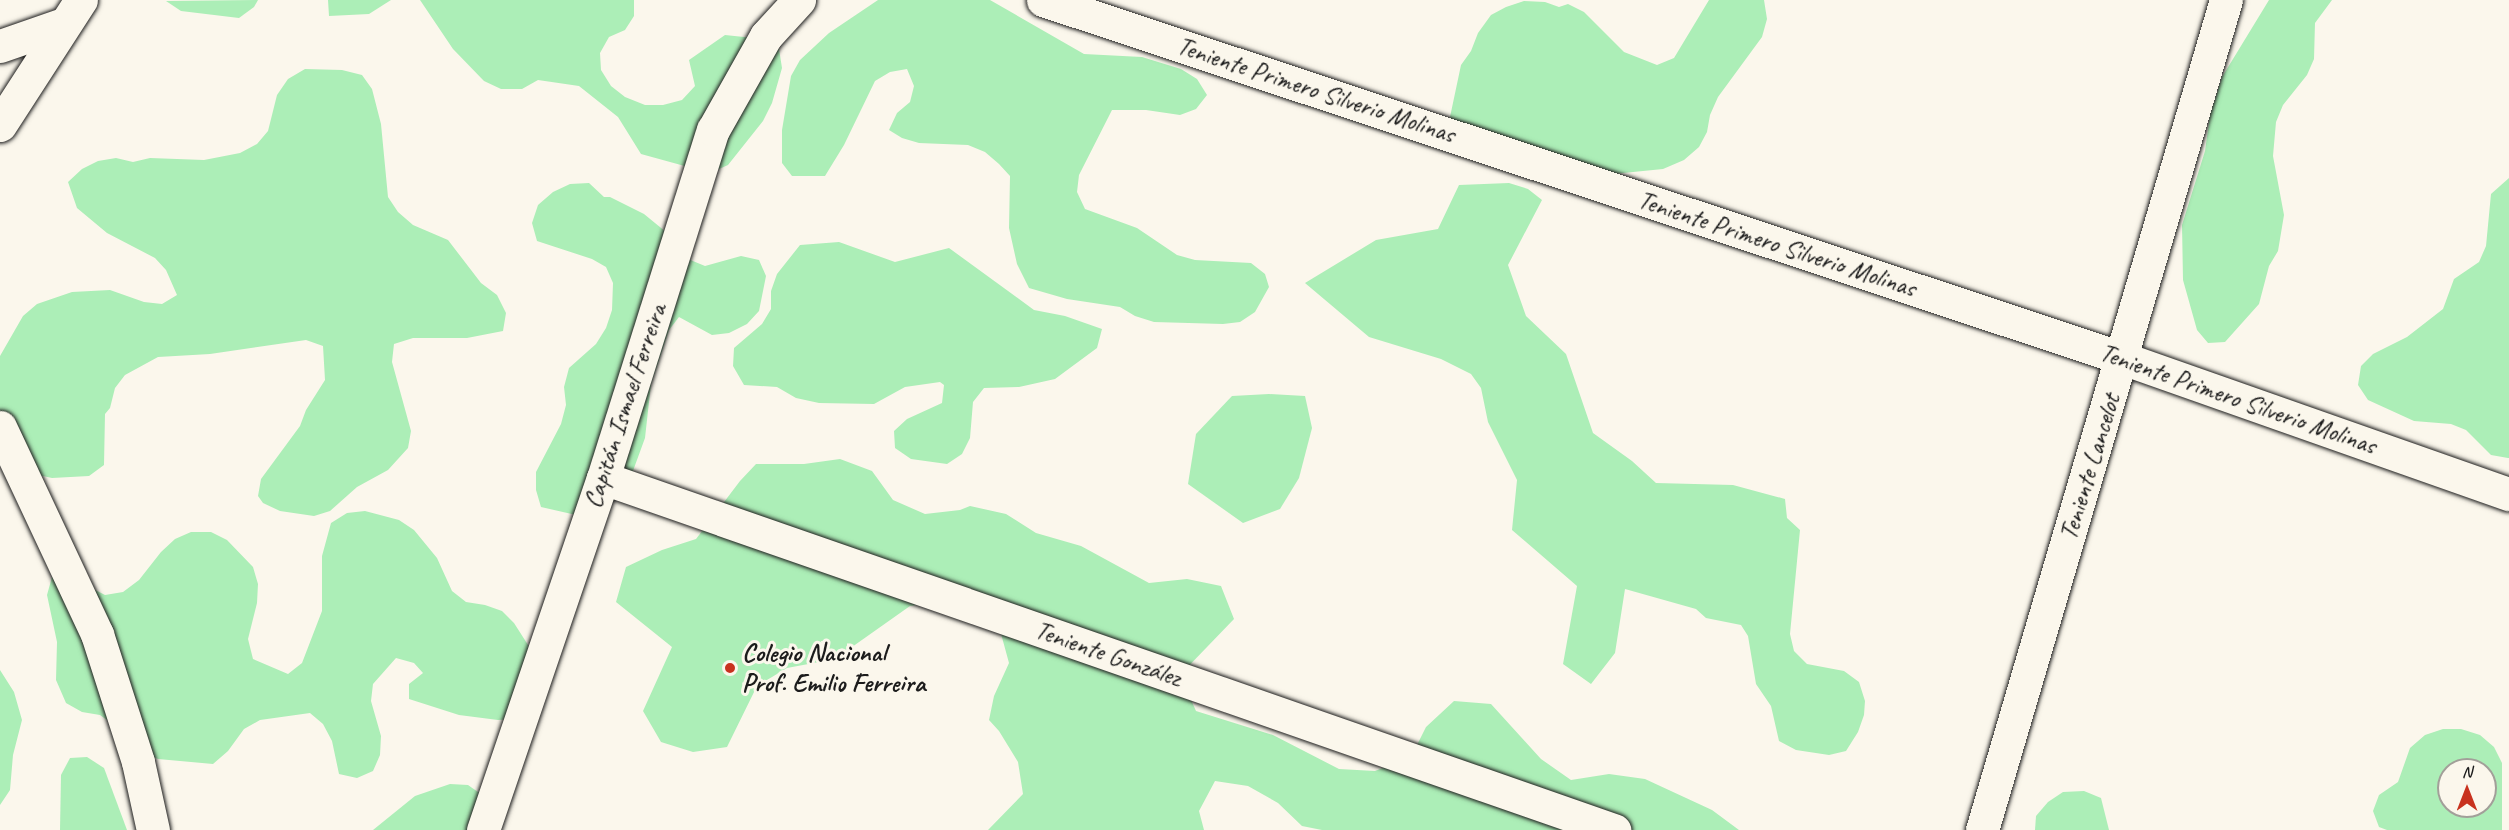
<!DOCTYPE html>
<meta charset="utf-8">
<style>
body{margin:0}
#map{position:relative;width:2509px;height:830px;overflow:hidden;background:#fbf7ec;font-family:Caveat,sans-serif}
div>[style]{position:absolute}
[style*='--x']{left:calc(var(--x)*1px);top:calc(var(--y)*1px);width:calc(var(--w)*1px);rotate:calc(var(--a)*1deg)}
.green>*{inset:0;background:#aceeb7}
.roads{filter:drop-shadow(0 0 2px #1c1c1c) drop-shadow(0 0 2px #1c1c1c)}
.minor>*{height:33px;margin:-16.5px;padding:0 16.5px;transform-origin:16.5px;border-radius:16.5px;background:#fbf7ec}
.dots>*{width:16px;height:16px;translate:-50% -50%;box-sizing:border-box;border:3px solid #fbf7ec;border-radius:50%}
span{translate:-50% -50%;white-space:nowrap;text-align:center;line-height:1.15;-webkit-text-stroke:6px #fbf7ec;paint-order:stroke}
.street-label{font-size:26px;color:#1c1c1c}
.poi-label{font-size:26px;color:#1c1c1c;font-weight:700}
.left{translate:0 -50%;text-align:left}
.north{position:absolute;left:2437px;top:758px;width:60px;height:60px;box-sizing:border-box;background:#fbf7ec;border:2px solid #a29f99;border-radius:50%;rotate:0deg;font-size:16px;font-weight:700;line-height:24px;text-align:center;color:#1c1c1c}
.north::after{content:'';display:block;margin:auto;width:21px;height:27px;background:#c8321e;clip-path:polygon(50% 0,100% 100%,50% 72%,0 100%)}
</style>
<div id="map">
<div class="green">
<i style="clip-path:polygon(258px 0,254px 7px,239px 18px,181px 11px,166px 1px)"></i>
<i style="clip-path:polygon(328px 0,391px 0,369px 14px,329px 16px)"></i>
<i style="clip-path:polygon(420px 0,634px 0,634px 16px,625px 30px,609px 37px,600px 53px,601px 70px,611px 86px,625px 97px,645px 105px,663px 105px,682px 100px,695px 86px,689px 60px,725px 35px,763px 39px,779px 49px,782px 68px,772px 103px,763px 121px,728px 165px,710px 173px,641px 154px,618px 117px,579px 86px,538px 80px,522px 89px,501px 89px,484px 81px,453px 49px)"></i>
<i style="clip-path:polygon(878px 0,990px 0,1084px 54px,1142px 57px,1181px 69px,1197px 79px,1207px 95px,1196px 109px,1180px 115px,1146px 110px,1112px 110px,1079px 175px,1077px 192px,1085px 209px,1137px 228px,1177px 255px,1195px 260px,1251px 263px,1265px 274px,1269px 287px,1255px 312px,1240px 322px,1223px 324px,1154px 322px,1135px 316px,1120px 307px,1067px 299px,1029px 288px,1017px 264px,1009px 228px,1010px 176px,999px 164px,985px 152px,968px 145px,919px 143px,902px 138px,889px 130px,897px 113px,910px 102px,914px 86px,907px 69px,890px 72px,875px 81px,844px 145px,825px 176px,792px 176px,782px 163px,782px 130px,791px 76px,800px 60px,829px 33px)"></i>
<i style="clip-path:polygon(1709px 0,1764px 0,1767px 19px,1762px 37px,1718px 97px,1710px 115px,1707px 132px,1699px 147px,1684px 160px,1663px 169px,1593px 176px,1461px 132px,1450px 117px,1461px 65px,1471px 51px,1478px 33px,1491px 15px,1506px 7px,1524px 1px,1545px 2px,1559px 7px,1568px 4px,1584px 12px,1624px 52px,1657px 65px,1674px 58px)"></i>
<i style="clip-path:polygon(2269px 0,2332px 0,2315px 23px,2314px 59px,2307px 75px,2283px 105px,2276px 122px,2273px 156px,2284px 215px,2278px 251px,2269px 266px,2259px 304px,2225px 342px,2208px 343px,2197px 330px,2183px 280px,2182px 225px,2205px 151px,2210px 115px,2222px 77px)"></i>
<i style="clip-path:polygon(305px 69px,342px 70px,362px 75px,372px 89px,381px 124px,388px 197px,398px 212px,413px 225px,448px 240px,481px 283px,497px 295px,506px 313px,503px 331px,467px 338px,413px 338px,394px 344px,392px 362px,411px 431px,408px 448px,388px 470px,357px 487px,330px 511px,314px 516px,280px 511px,263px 503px,258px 496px,261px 479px,300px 426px,306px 410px,325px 380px,323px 346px,306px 340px,210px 354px,158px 357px,125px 375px,115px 388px,110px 408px,105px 414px,104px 465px,89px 476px,52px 478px,34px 474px,0 425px,0 356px,23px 316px,37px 304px,72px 292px,110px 290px,144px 302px,162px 304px,177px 295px,166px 270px,155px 258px,107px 233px,77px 208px,68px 182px,82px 169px,98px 161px,116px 158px,133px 162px,150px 158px,204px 160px,240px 153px,257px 144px,268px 131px,277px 95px,288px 79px)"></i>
<i style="clip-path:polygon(2509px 178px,2509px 458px,2508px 458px,2491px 455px,2466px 430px,2451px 424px,2414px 421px,2368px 400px,2358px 385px,2361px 366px,2373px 354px,2407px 337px,2443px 309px,2454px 279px,2479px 262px,2486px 246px,2491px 194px)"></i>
<i style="clip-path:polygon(589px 183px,604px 197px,610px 197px,644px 214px,677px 241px,688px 259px,705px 266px,741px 256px,759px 260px,766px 276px,759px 311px,747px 324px,729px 333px,712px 335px,679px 317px,669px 330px,651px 384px,645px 438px,626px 490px,611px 503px,576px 515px,541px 507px,536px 490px,536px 472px,561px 424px,566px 405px,564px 387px,569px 368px,596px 344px,606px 328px,612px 310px,613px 283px,606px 267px,592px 259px,537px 241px,532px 223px,538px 205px,553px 192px,570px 184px)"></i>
<i style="clip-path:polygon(1509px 183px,1528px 189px,1542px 200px,1508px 265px,1526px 316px,1566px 354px,1593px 433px,1632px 461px,1656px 483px,1733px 485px,1785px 499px,1787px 518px,1800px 530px,1790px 634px,1794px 651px,1807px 664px,1844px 671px,1859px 682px,1865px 701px,1864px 715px,1858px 732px,1846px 751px,1829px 755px,1796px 750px,1779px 741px,1771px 706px,1756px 684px,1748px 636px,1741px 625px,1706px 618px,1696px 609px,1625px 589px,1615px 653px,1591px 684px,1563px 664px,1577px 586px,1512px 530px,1517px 480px,1488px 422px,1481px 388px,1471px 374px,1441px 359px,1369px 337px,1305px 283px,1376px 240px,1438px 229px,1459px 185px)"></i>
<i style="clip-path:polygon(839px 242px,895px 262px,949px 248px,1034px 310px,1065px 316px,1102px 329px,1097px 348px,1055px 379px,1019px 387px,984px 388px,973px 402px,970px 438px,962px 454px,947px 464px,911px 459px,895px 448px,894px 431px,907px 419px,942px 403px,944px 385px,940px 382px,905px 387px,874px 404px,819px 403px,796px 398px,777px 387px,744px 385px,733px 366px,734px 348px,762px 324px,771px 309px,771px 291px,777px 274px,800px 245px)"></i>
<i style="clip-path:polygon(1269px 394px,1305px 396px,1312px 428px,1299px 478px,1280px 509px,1243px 523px,1188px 484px,1196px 434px,1232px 396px)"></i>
<i style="clip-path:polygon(840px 459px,872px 471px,893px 500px,925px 514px,960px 510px,970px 506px,1006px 514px,1036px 533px,1081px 546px,1149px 583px,1187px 579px,1221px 586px,1234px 619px,1180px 675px,1196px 711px,1273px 735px,1339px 769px,1375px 771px,1411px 757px,1426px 727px,1454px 701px,1491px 704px,1541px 759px,1571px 780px,1609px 774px,1645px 779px,1712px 810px,1739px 830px,1322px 830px,1302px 826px,1278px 803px,1248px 786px,1215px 781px,1199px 811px,1204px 830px,988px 830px,1023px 794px,1018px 762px,999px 731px,989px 720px,994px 696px,1009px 663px,1000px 630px,946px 600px,910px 606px,852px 647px,819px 662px,787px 668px,757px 686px,727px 747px,693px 752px,661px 742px,643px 711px,672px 647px,616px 602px,626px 567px,662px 550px,696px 539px,740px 481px,756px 464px,804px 464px)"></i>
<i style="clip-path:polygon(365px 511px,399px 520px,414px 530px,437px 558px,452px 591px,466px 602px,485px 605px,502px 611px,514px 623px,537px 659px,517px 719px,498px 720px,459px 715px,409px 699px,409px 684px,423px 673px,414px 663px,396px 658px,373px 684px,371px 701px,381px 736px,380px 755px,373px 771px,357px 778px,339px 774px,332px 741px,323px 724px,310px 713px,260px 720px,244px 729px,228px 751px,213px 764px,158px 759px,140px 752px,129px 736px,100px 715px,82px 712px,66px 703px,56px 680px,57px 642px,47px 595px,52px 577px,72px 578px,105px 595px,123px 592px,139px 580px,161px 552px,175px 539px,191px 532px,211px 532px,227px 540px,253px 567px,258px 584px,257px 603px,248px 639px,253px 659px,288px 674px,302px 663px,322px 611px,322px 556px,331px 523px,347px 513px)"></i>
<i style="clip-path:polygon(0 670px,14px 692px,22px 720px,13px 755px,10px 790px,0 805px)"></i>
<i style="clip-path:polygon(evenodd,2443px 729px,2461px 729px,2480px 735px,2494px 747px,2502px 763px,2502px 830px,2387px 830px,2379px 827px,2373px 811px,2379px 795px,2398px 782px,2410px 748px,2425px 735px,2443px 729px,2449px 770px,2485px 770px,2485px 806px,2449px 806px,2449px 770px)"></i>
<i style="clip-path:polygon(87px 757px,104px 768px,127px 830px,60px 830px,61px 775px,70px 758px)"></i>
<i style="clip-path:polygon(450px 784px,468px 785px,495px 804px,495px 830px,373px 830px,415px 796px)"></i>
<i style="clip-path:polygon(2084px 791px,2101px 798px,2109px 830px,2035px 830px,2036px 816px,2048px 802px,2063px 792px)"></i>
</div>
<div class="roads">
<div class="minor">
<i style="--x:1043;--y:0;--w:1137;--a:18.36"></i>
<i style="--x:2122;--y:358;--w:410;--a:19.4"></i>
<i style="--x:0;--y:46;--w:67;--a:-19.2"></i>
<i style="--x:0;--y:125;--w:149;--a:-57.1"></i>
<i style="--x:0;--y:427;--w:229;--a:64.9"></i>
<i style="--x:97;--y:634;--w:134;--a:72.2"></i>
<i style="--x:138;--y:762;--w:70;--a:77.6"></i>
<i style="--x:603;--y:478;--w:1071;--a:19.2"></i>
<i style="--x:483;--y:830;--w:372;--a:-71.2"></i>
<i style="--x:603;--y:478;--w:365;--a:-72.5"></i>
<i style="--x:713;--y:130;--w:108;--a:-60.6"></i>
<i style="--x:766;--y:36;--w:49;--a:-47.5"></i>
<i style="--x:1982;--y:830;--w:865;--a:-73.62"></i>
</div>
</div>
<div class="dots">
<i style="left:730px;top:668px;background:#c8321e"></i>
</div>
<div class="street-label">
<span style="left:1316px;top:90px;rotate:18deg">Teniente Primero Silverio Molinas</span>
<span style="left:1777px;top:244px;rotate:18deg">Teniente Primero Silverio Molinas</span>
<span style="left:2238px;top:399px;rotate:19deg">Teniente Primero Silverio Molinas</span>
<span style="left:625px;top:406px;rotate:-72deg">Capitán Ismael Ferreira</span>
<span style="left:2090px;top:467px;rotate:-73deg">Teniente Lancelot</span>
<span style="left:1108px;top:654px;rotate:19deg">Teniente González</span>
</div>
<div class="poi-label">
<span class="left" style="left:742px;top:668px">Colegio Nacional<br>Prof. Emilio Ferreira</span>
</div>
<div class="north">N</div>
</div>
